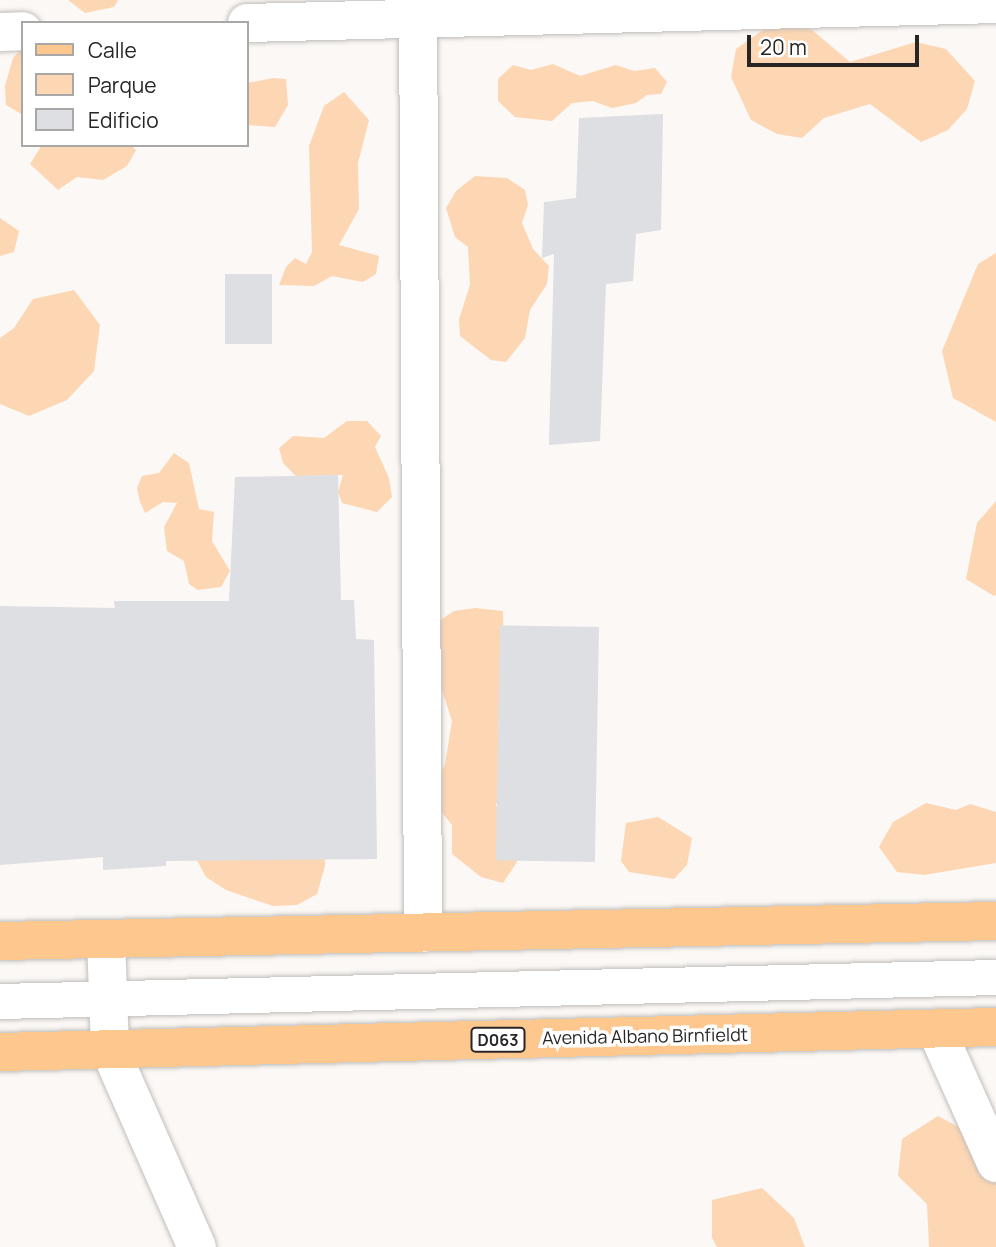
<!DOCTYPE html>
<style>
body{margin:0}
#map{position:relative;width:996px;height:1247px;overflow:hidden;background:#fbf8f6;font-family:Manrope,sans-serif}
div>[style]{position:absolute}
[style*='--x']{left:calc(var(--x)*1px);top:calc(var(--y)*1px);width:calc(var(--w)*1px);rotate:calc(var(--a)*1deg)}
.green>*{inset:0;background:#fdd6b3}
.building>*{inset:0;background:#dedfe2;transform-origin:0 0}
.roads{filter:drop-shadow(0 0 2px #c1bebc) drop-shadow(0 0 2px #c1bebc)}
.pedestrian>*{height:35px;margin:-17.5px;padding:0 17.5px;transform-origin:17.5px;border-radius:17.5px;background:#fff}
.minor>*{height:38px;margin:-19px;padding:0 19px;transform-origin:19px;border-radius:19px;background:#fff}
.primary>*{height:38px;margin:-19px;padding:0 19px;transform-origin:19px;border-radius:19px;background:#fdc78e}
span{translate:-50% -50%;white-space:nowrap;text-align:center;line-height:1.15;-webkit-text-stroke:7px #fff;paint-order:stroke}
.shield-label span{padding:2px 5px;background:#fff;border:2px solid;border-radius:5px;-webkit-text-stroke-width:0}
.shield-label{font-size:16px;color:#272625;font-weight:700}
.street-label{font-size:18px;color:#272625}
.legend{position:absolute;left:21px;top:21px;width:228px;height:126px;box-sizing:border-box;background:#fff;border:2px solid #a9a8a8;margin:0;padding:9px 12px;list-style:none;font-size:21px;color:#272625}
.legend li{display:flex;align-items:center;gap:14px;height:35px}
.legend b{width:35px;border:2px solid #a9a8a8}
.scale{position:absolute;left:747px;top:35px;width:172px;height:32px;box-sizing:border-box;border:4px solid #272625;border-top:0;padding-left:9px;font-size:21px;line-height:24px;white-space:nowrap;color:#272625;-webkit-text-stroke:5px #fff;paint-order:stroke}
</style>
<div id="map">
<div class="green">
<i style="clip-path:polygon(68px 0,118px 0,114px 7px,85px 13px)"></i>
<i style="clip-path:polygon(795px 24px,812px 30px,850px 62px,916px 42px,946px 49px,975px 81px,967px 109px,948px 130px,921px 142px,870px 104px,824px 118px,802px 138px,777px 134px,751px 120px,731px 77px,736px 49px,767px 27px)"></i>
<i style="clip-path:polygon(23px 47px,23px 115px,6px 105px,5px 86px,13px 58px)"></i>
<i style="clip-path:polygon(553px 64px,580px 76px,616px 65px,634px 71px,655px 68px,667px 82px,661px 94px,647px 95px,636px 103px,612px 108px,593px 101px,572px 103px,552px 121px,515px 117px,498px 101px,498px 79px,513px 65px,531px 70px)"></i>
<i style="clip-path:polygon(273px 78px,286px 79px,288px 105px,275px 127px,247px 125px,247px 83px)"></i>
<i style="clip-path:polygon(344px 92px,369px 120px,358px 163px,359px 209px,339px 245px,379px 256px,376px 274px,363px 282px,332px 276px,314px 286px,279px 285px,286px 267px,295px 258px,306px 264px,312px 252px,309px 146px,324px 106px)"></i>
<i style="clip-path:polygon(42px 145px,131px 145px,136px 150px,127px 166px,103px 180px,77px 177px,58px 190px,30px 164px)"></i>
<i style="clip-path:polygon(475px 176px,507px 178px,525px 190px,528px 205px,522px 223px,533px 249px,549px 266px,547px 284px,530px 310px,525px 338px,506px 362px,491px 360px,460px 336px,459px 319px,470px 285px,468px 247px,455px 237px,446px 208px,456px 191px)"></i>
<i style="clip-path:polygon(0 218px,19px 231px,14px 252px,0 256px)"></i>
<i style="clip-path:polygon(996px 253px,996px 422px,953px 398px,942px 351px,978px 264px)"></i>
<i style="clip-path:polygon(74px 290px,100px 325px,94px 371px,67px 400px,29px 416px,0 404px,0 338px,14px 328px,33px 299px)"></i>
<i style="clip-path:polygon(347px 421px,367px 421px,381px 436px,375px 447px,389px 478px,392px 497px,377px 512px,342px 503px,338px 492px,343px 475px,296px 476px,283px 463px,279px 448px,293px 436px,324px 438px)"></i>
<i style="clip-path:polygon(174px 453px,189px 463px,199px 509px,214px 512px,212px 541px,230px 571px,221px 587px,198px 590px,189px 584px,184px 561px,167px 551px,164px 527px,177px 503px,163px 502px,145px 513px,140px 502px,137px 488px,142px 476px,159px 473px)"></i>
<i style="clip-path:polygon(996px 501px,996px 595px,994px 596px,966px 579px,977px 523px)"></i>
<i style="clip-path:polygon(475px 608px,503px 611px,505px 699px,498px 726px,508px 747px,506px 779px,496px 805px,517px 862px,503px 883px,481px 877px,452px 854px,452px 825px,435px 804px,435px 786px,445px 764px,452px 721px,433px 662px,430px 627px,454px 611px)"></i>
<i style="clip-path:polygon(926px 803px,956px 810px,970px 804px,996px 812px,996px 863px,924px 875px,897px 872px,879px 847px,893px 822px)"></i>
<i style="clip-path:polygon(658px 817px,692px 838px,687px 865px,674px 879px,629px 872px,621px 861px,626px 823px)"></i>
<i style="clip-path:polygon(191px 849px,325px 855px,325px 866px,317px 894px,297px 905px,273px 906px,226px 890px,206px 877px)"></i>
<i style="clip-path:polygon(938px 1116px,996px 1147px,996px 1247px,929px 1247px,927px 1204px,898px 1176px,902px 1139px)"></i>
<i style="clip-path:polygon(762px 1188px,794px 1218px,805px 1247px,717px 1247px,712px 1238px,712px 1200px)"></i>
</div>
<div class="building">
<i style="clip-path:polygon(663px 114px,661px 230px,636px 234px,633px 281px,606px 284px,600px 441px,549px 445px,554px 254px,542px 258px,544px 202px,576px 198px,579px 118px)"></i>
<i style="left:225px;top:274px;width:47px;height:70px"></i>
<i style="clip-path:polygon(338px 475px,341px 600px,354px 600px,356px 639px,374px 640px,377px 859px,166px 861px,166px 866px,103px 870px,103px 857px,0 865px,0 606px,115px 608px,114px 601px,229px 601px,235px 477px)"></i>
<i style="left:599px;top:627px;width:235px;height:99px;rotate:91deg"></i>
</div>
<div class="roads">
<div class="pedestrian">
<i style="--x:0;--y:1001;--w:996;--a:-1.38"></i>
</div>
<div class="minor">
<i style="--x:418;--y:0;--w:933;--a:89.69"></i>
<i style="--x:247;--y:23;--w:749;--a:-1.45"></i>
<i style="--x:0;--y:32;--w:23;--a:-2"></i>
<i style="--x:106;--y:939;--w:111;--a:87.9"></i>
<i style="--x:110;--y:1050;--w:215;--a:66.2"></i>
<i style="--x:936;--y:1029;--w:147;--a:65.9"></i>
</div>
<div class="primary">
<i style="--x:0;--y:941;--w:996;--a:-1.15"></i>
<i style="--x:0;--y:1052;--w:996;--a:-1.44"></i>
</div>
</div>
<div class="shield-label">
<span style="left:498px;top:1040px">D063</span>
</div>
<div class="street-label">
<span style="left:645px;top:1036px;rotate:-1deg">Avenida Albano Birnfieldt</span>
</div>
<ul class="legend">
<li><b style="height:9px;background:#fdc78e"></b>Calle</li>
<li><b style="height:19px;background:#fdd6b3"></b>Parque</li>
<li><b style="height:19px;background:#dedfe2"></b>Edificio</li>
</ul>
<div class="scale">20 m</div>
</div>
